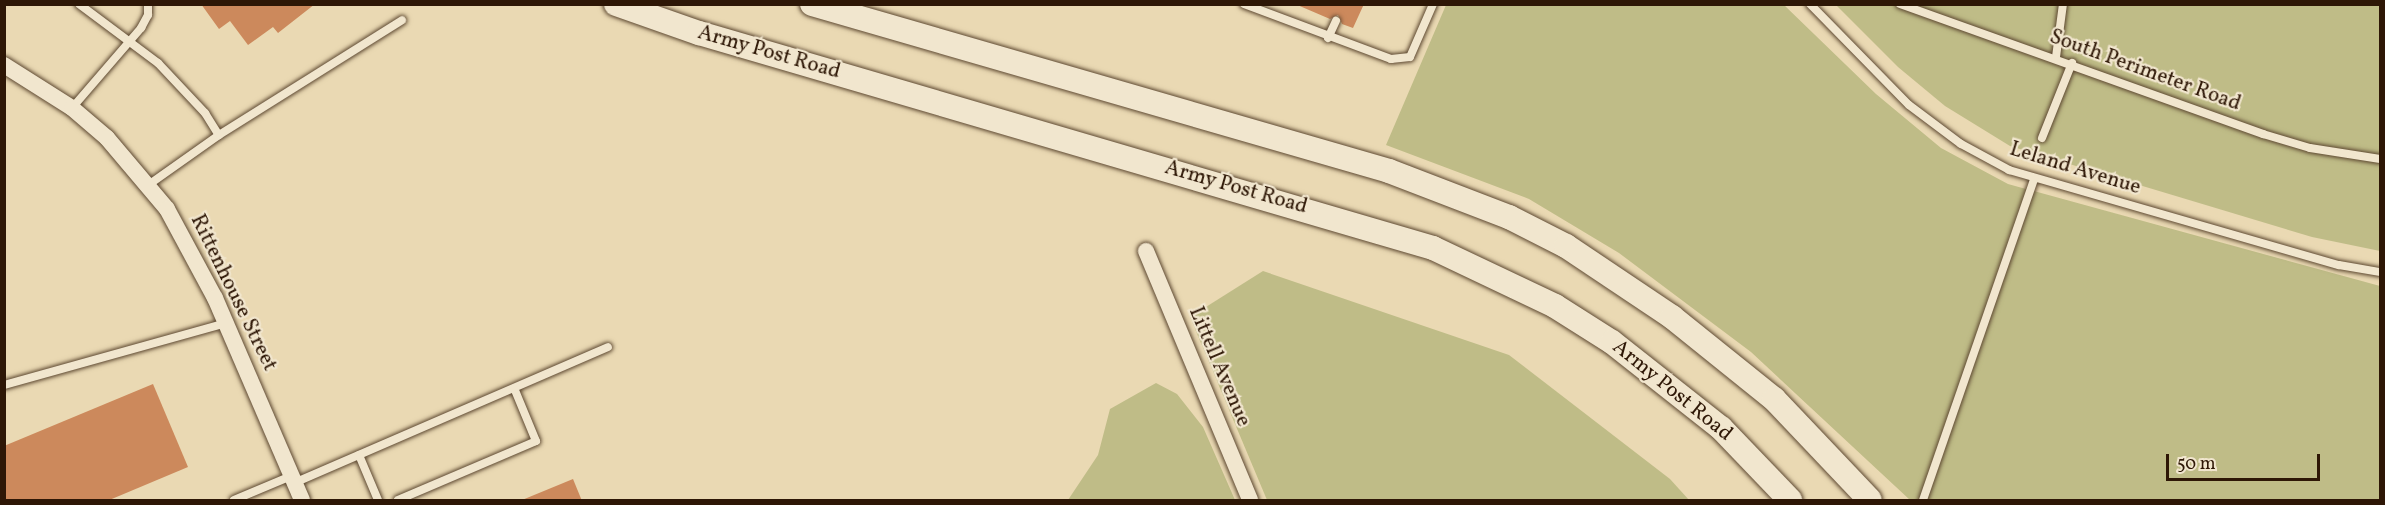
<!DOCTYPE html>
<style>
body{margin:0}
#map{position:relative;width:2385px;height:505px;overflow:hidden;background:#ead9b3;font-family:Vollkorn,serif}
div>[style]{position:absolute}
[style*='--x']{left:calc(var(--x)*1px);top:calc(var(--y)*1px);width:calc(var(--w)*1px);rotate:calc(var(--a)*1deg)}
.green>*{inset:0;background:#bfbc87}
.building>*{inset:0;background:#cc895c}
.roads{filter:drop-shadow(0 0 2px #5d4831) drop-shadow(0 0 2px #5d4831)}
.service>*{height:8px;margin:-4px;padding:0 4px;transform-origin:4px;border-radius:4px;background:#f1e6ce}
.minor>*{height:16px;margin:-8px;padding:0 8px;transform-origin:8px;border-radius:8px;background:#f1e6ce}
.secondary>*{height:24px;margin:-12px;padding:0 12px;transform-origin:12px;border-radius:12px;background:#f1e6ce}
span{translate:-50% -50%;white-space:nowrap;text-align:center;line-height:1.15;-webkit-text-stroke:4.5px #f1e6ce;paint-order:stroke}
.street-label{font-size:21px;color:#2e1706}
.frame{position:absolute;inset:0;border:6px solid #2e1706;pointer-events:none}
.scale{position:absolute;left:2166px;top:454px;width:154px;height:27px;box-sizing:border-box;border:3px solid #2e1706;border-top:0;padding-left:8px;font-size:18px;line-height:21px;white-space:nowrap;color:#2e1706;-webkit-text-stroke:4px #f1e6ce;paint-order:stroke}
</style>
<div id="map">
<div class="green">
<i style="clip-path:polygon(1446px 5px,1784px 5px,1876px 94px,1941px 148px,2008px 184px,2380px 286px,2380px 500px,1910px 500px,1751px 352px,1619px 253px,1529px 199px,1386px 145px)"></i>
<i style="clip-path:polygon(1836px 5px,2380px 5px,2380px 251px,2312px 237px,2010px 146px,1945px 106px,1898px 67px)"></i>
<i style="clip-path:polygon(1263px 271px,1509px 355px,1670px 479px,1689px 500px,1267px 500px,1190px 317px)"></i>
<i style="clip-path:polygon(1156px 383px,1177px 394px,1203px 427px,1235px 500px,1068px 500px,1098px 455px,1110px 409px)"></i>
</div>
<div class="building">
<i style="clip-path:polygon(201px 4px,315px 4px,278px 33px,273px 27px,248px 45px,230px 21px,219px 29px)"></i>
<i style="clip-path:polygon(1295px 4px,1364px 4px,1353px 28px,1342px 24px,1338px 15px,1330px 19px)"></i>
<i style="clip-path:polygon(153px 384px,188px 467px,107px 501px,4px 501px,4px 446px)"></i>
<i style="clip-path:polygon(573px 479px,582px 501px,522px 501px,522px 500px)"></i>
</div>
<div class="roads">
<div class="service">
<i style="--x:79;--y:4;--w:99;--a:36.8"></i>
<i style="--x:158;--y:63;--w:69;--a:46.8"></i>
<i style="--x:205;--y:113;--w:26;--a:58"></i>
<i style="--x:219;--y:135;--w:87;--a:144.8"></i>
<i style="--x:1244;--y:4;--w:157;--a:20.5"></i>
<i style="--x:1391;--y:59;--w:19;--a:-6"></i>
<i style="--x:1410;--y:57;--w:58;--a:-66.5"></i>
<i style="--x:1810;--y:4;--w:141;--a:45.6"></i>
<i style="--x:1909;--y:105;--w:65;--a:36.9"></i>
<i style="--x:1961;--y:144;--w:55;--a:28.4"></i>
<i style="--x:2009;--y:170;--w:343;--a:16.1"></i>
<i style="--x:2339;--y:265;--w:42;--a:9.7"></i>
<i style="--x:1900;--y:4;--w:386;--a:19.7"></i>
<i style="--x:2263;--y:134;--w:49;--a:16.6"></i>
<i style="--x:2310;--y:148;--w:71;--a:8.9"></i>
<i style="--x:1328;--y:38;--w:19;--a:-65"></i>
<i style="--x:2056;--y:57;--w:53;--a:-82.5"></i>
<i style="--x:72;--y:108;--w:106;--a:-49.2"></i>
<i style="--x:141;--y:28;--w:15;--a:-62"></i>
<i style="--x:148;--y:15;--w:11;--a:-90"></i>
<i style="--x:219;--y:135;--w:216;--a:-32.1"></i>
<i style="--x:2042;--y:138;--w:81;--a:-68.2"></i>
<i style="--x:4;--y:385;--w:230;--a:-15.6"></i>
<i style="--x:359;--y:455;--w:49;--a:67.1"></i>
<i style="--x:294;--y:483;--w:342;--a:-23.4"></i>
<i style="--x:234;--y:500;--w:62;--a:-22.8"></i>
<i style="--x:398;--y:500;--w:150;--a:-23.1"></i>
<i style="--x:536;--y:441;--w:57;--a:-112.5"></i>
<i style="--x:1923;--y:500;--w:340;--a:-70.9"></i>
</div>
<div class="minor">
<i style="--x:4;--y:65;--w:80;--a:32.3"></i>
<i style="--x:72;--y:108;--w:46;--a:40.6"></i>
<i style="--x:107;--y:138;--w:93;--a:49.8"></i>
<i style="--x:167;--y:209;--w:101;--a:61.7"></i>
<i style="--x:215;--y:298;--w:220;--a:66.7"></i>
<i style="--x:1146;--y:251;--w:270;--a:67.3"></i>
</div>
<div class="secondary">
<i style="--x:616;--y:4;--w:88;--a:19.3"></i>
<i style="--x:699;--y:33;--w:765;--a:16.33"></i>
<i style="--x:1433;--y:248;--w:135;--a:25.4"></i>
<i style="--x:1555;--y:306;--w:67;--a:32.3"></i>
<i style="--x:1612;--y:342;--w:139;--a:38.3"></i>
<i style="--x:1721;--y:428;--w:100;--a:46.2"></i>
<i style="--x:812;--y:4;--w:601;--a:16.14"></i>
<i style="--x:1389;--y:171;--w:129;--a:21"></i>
<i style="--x:1509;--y:217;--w:64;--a:27"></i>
<i style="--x:1566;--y:246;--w:128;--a:33.8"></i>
<i style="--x:1672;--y:317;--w:131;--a:38.8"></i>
<i style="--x:1774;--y:399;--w:139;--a:46.5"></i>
</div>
</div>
<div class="street-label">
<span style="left:769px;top:53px;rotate:16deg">Army Post Road</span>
<span style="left:2145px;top:71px;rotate:20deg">South Perimeter Road</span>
<span style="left:2075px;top:169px;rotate:17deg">Leland Avenue</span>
<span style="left:1236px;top:188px;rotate:16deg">Army Post Road</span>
<span style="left:233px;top:293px;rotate:64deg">Rittenhouse Street</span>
<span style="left:1219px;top:367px;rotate:67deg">Littell Avenue</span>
<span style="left:1672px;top:391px;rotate:39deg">Army Post Road</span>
</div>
<div class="frame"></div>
<div class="scale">50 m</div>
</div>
